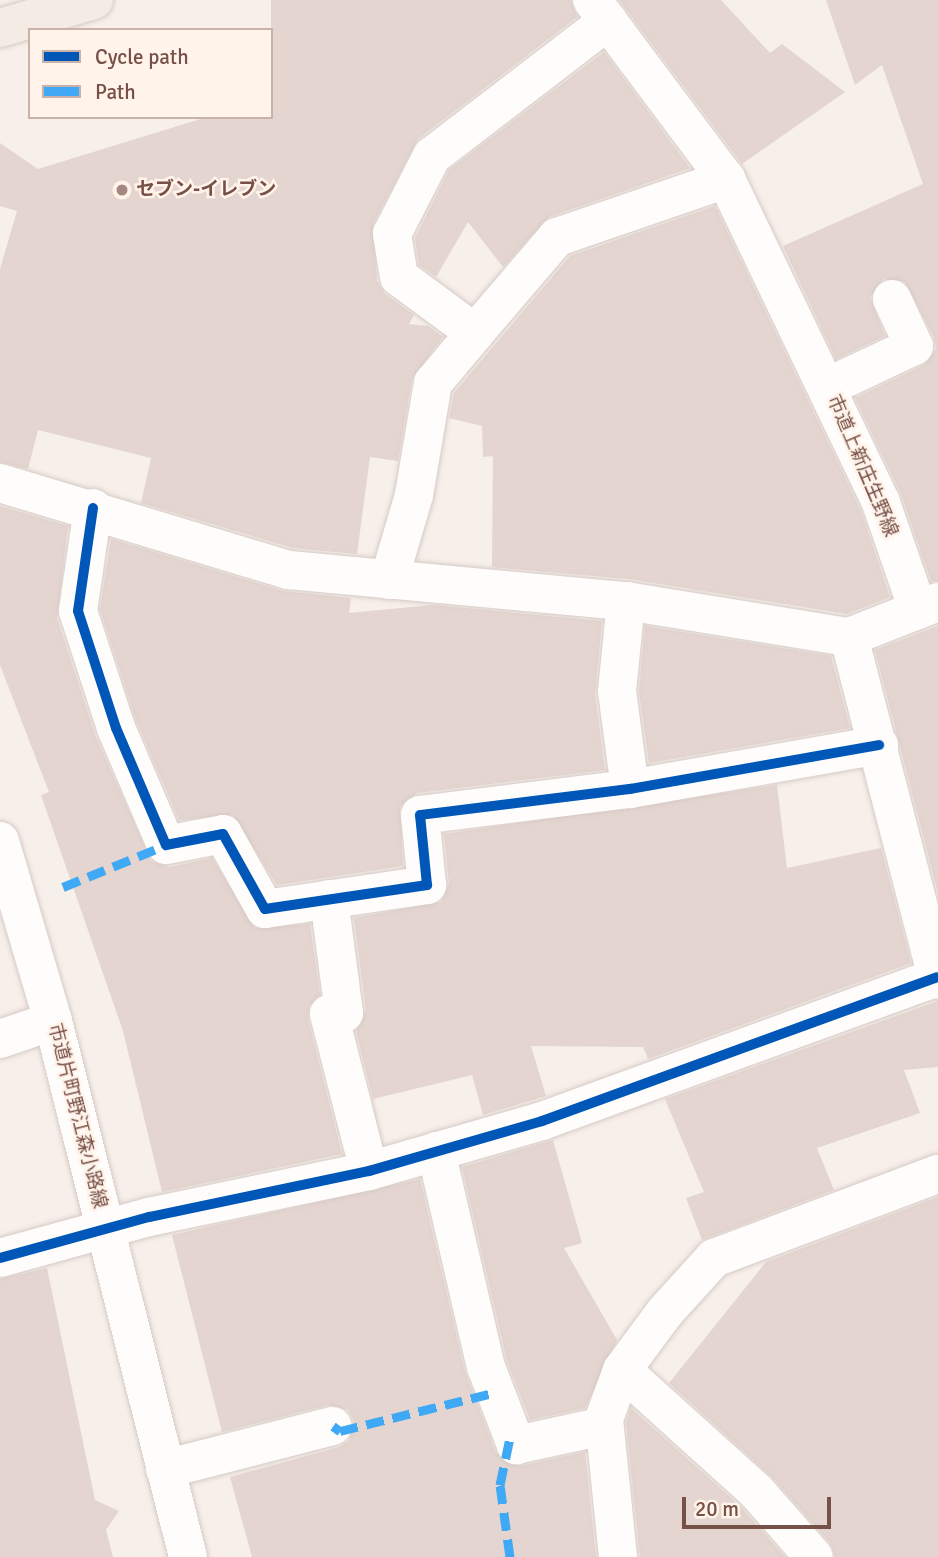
<!DOCTYPE html>
<meta charset="utf-8">
<style>
body{margin:0}
#map{position:relative;width:938px;height:1557px;overflow:hidden;background:#f7efe9;font-family:Signika,"Noto Sans JP",sans-serif}
div>[style]{position:absolute}
[style*='--x']{left:calc(var(--x)*1px);top:calc(var(--y)*1px);width:calc(var(--w)*1px);rotate:calc(var(--a)*1deg)}
.building>*{inset:0;background:#e4d5d0}
.roads{filter:drop-shadow(0 0 2px #d6cac6) drop-shadow(0 0 2px #d6cac6)}
.minor>*{height:38px;margin:-19px;padding:0 19px;transform-origin:19px;border-radius:19px;background:#fefdfc}
.tertiary>*{height:38px;margin:-19px;padding:0 19px;transform-origin:19px;border-radius:19px;background:#fefdfc}
.primary>*{height:38px;margin:-19px;padding:0 19px;transform-origin:19px;border-radius:19px;background:#f3ebe4}
.quiet>*{height:9px;margin-top:-4.5px;transform-origin:0;background:repeating-linear-gradient(90deg,#3fa9f5 0 18px,transparent 0 27px)}
.cycleway>*{height:10px;margin:-5px;padding:0 5px;transform-origin:5px;border-radius:5px;background:#0057b8}
.dots>*{width:19px;height:19px;translate:-50% -50%;box-sizing:border-box;border:4px solid #fff3ea;border-radius:50%}
span{translate:-50% -50%;white-space:nowrap;text-align:center;line-height:1.15;-webkit-text-stroke:5px #fff3ea;paint-order:stroke}
.poi-label{font-size:19px;color:#775047;font-weight:700}
.left{translate:0 -50%;text-align:left}
.street-label{font-size:19px;color:#775047}
.legend{position:absolute;left:28px;top:28px;width:245px;height:91px;box-sizing:border-box;background:#fff3ea;border:2px solid #c9b2a9;margin:0;padding:9px 12px;list-style:none;font-size:21px;color:#775047}
.legend li{display:flex;align-items:center;gap:14px;height:35px}
.legend b{width:35px;border:2px solid #c9b2a9}
.scale{position:absolute;left:682px;top:1497px;width:149px;height:32px;box-sizing:border-box;border:4px solid #775047;border-top:0;padding-left:9px;font-size:21px;line-height:24px;white-space:nowrap;color:#775047;-webkit-text-stroke:5px #fff3ea;paint-order:stroke}
</style>
<div id="map">
<div class="building">
<i style="clip-path:polygon(271px 0,571px 0,577px 17px,418px 139px,373px 224px,377px 281px,385px 294px,414px 315px,409px 324px,428px 326px,443px 337px,412px 379px,398px 461px,370px 457px,357px 554px,293px 548px,141px 503px,151px 458px,38px 430px,28px 469px,0 462px,0 269px,17px 211px,0 206px,0 143px,38px 169px,207px 117px,271px 117px)"></i>
<i style="clip-path:polygon(619px 0,721px 0,770px 53px,782px 44px,845px 92px,742px 164px)"></i>
<i style="clip-path:polygon(826px 0,938px 0,938px 581px,931px 581px,901px 494px,855px 398px,924px 365px,936px 349px,934px 337px,905px 282px,883px 279px,870px 298px,885px 336px,836px 359px,783px 246px,923px 184px,882px 65px,855px 85px)"></i>
<i style="clip-path:polygon(604px 52px,690px 168px,549px 217px,503px 267px,468px 222px,436px 277px,419px 265px,415px 238px,449px 170px)"></i>
<i style="clip-path:polygon(715px 206px,861px 511px,890px 597px,847px 614px,629px 579px,492px 567px,493px 456px,483px 457px,482px 426px,449px 418px,454px 393px,570px 256px)"></i>
<i style="clip-path:polygon(0 506px,68px 526px,57px 618px,96px 737px,151px 861px,170px 867px,212px 858px,255px 928px,310px 924px,320px 995px,309px 1006px,308px 1019px,342px 1154px,162px 1192px,123px 1031px,41px 795px,49px 792px,0 665px)"></i>
<i style="clip-path:polygon(111px 539px,283px 591px,351px 598px,349px 613px,432px 605px,602px 621px,595px 694px,605px 770px,417px 793px,400px 807px,403px 866px,277px 885px,233px 815px,179px 820px,136px 720px,100px 609px)"></i>
<i style="clip-path:polygon(645px 626px,831px 656px,850px 728px,649px 763px,639px 691px)"></i>
<i style="clip-path:polygon(938px 626px,938px 893px,875px 650px)"></i>
<i style="clip-path:polygon(777px 785px,787px 868px,881px 848px,911px 963px,648px 1059px,643px 1047px,531px 1046px,546px 1096px,483px 1115px,472px 1075px,373px 1099px,356px 1031px,366px 1010px,354px 918px,441px 902px,449px 883px,444px 834px)"></i>
<i style="clip-path:polygon(938px 1001px,938px 1067px,904px 1070px,920px 1113px,817px 1148px,834px 1190px,702px 1240px,686px 1198px,704px 1192px,665px 1099px)"></i>
<i style="clip-path:polygon(553px 1140px,582px 1243px,564px 1248px,617px 1340px,585px 1408px,530px 1420px,507px 1361px,462px 1167px)"></i>
<i style="clip-path:polygon(420px 1179px,465px 1372px,496px 1453px,520px 1466px,585px 1452px,596px 1557px,252px 1557px,230px 1477px,339px 1447px,349px 1441px,354px 1421px,348px 1410px,328px 1405px,222px 1432px,172px 1235px)"></i>
<i style="clip-path:polygon(938px 1197px,938px 1557px,835px 1557px,830px 1543px,773px 1478px,669px 1383px,766px 1262px)"></i>
<i style="clip-path:polygon(47px 1268px,95px 1500px,119px 1511px,106px 1530px,113px 1557px,0 1557px,0 1279px)"></i>
<i style="clip-path:polygon(631px 1408px,741px 1507px,785px 1557px,640px 1557px,626px 1422px)"></i>
</div>
<div class="roads">
<div class="minor">
<i style="--x:592;--y:0;--w:224;--a:53.2"></i>
<i style="--x:726;--y:179;--w:359;--a:64.4"></i>
<i style="--x:881;--y:503;--w:113;--a:70.9"></i>
<i style="--x:475;--y:333;--w:94;--a:-143.6"></i>
<i style="--x:399;--y:277;--w:44;--a:-99.2"></i>
<i style="--x:392;--y:234;--w:88;--a:-62.9"></i>
<i style="--x:432;--y:156;--w:222;--a:-37.5"></i>
<i style="--x:827;--y:387;--w:96;--a:-25.2"></i>
<i style="--x:914;--y:346;--w:52;--a:-115.1"></i>
<i style="--x:0;--y:483;--w:302;--a:16.8"></i>
<i style="--x:289;--y:570;--w:338;--a:5.3"></i>
<i style="--x:626;--y:601;--w:226;--a:9.2"></i>
<i style="--x:93;--y:508;--w:104;--a:98.3"></i>
<i style="--x:78;--y:611;--w:123;--a:72"></i>
<i style="--x:116;--y:728;--w:127;--a:66.9"></i>
<i style="--x:166;--y:845;--w:58;--a:-10.9"></i>
<i style="--x:223;--y:834;--w:86;--a:60.8"></i>
<i style="--x:265;--y:909;--w:164;--a:-8.4"></i>
<i style="--x:427;--y:885;--w:70;--a:-95.7"></i>
<i style="--x:420;--y:815;--w:212;--a:-7.1"></i>
<i style="--x:630;--y:789;--w:253;--a:-10"></i>
<i style="--x:389;--y:580;--w:89;--a:-73.6"></i>
<i style="--x:414;--y:495;--w:114;--a:-80.4"></i>
<i style="--x:433;--y:383;--w:65;--a:-50"></i>
<i style="--x:475;--y:333;--w:126;--a:-49.5"></i>
<i style="--x:557;--y:237;--w:179;--a:-18.9"></i>
<i style="--x:626;--y:601;--w:90;--a:95.7"></i>
<i style="--x:617;--y:691;--w:99;--a:82.4"></i>
<i style="--x:938;--y:602;--w:96;--a:158.5"></i>
<i style="--x:849;--y:637;--w:354;--a:75.5"></i>
<i style="--x:329;--y:899;--w:115;--a:82.5"></i>
<i style="--x:344;--y:1013;--w:15;--a:176"></i>
<i style="--x:329;--y:1014;--w:162;--a:75.7"></i>
<i style="--x:0;--y:1039;--w:56;--a:-18.8"></i>
<i style="--x:436;--y:1151;--w:222;--a:77"></i>
<i style="--x:486;--y:1367;--w:84;--a:69"></i>
<i style="--x:516;--y:1445;--w:90;--a:-12.2"></i>
<i style="--x:0;--y:1258;--w:155;--a:-15.4"></i>
<i style="--x:149;--y:1217;--w:225;--a:-11.8"></i>
<i style="--x:369;--y:1171;--w:180;--a:-16.1"></i>
<i style="--x:542;--y:1121;--w:420;--a:-20"></i>
<i style="--x:622;--y:1370;--w:182;--a:42.1"></i>
<i style="--x:757;--y:1492;--w:86;--a:48.8"></i>
<i style="--x:165;--y:1469;--w:173;--a:-14.4"></i>
<i style="--x:618;--y:1557;--w:139;--a:-95.8"></i>
<i style="--x:604;--y:1419;--w:52;--a:-69.8"></i>
<i style="--x:622;--y:1370;--w:72;--a:-53.4"></i>
<i style="--x:665;--y:1312;--w:73;--a:-47.8"></i>
<i style="--x:714;--y:1258;--w:239;--a:-20.6"></i>
</div>
<div class="tertiary">
<i style="--x:0;--y:841;--w:188;--a:73.6"></i>
<i style="--x:53;--y:1021;--w:553;--a:75.86"></i>
</div>
<div class="primary">
<i style="--x:0;--y:28;--w:98;--a:-16.6"></i>
</div>
</div>
<div class="quiet">
<i style="--x:63;--y:887;--w:111;--a:-22.2"></i>
<i style="--x:333;--y:1426;--w:9;--a:36"></i>
<i style="--x:340;--y:1431;--w:161;--a:-14"></i>
<i style="--x:510;--y:1557;--w:73;--a:-97.9"></i>
<i style="--x:500;--y:1485;--w:53;--a:-78.1"></i>
</div>
<div class="cycleway">
<i style="--x:93;--y:508;--w:104;--a:98.3"></i>
<i style="--x:78;--y:611;--w:123;--a:72"></i>
<i style="--x:116;--y:728;--w:127;--a:66.9"></i>
<i style="--x:166;--y:845;--w:58;--a:-10.9"></i>
<i style="--x:223;--y:834;--w:86;--a:60.8"></i>
<i style="--x:265;--y:909;--w:164;--a:-8.4"></i>
<i style="--x:427;--y:885;--w:70;--a:-95.7"></i>
<i style="--x:420;--y:815;--w:212;--a:-7.1"></i>
<i style="--x:630;--y:789;--w:253;--a:-10"></i>
<i style="--x:0;--y:1258;--w:155;--a:-15.4"></i>
<i style="--x:149;--y:1217;--w:225;--a:-11.8"></i>
<i style="--x:369;--y:1171;--w:180;--a:-16.1"></i>
<i style="--x:542;--y:1121;--w:420;--a:-20"></i>
</div>
<div class="dots">
<i style="left:122px;top:190px;background:#a48880"></i>
</div>
<div class="poi-label">
<span class="left" style="left:136px;top:190px">セブン-イレブン</span>
</div>
<div class="street-label">
<span style="left:862px;top:466px;rotate:67deg">市道上新庄生野線</span>
<span style="left:77px;top:1116px;rotate:76deg">市道片町野江森小路線</span>
</div>
<ul class="legend">
<li><b style="height:9px;background:#0057b8"></b>Cycle path</li>
<li><b style="height:9px;background:#3fa9f5"></b>Path</li>
</ul>
<div class="scale">20 m</div>
</div>
